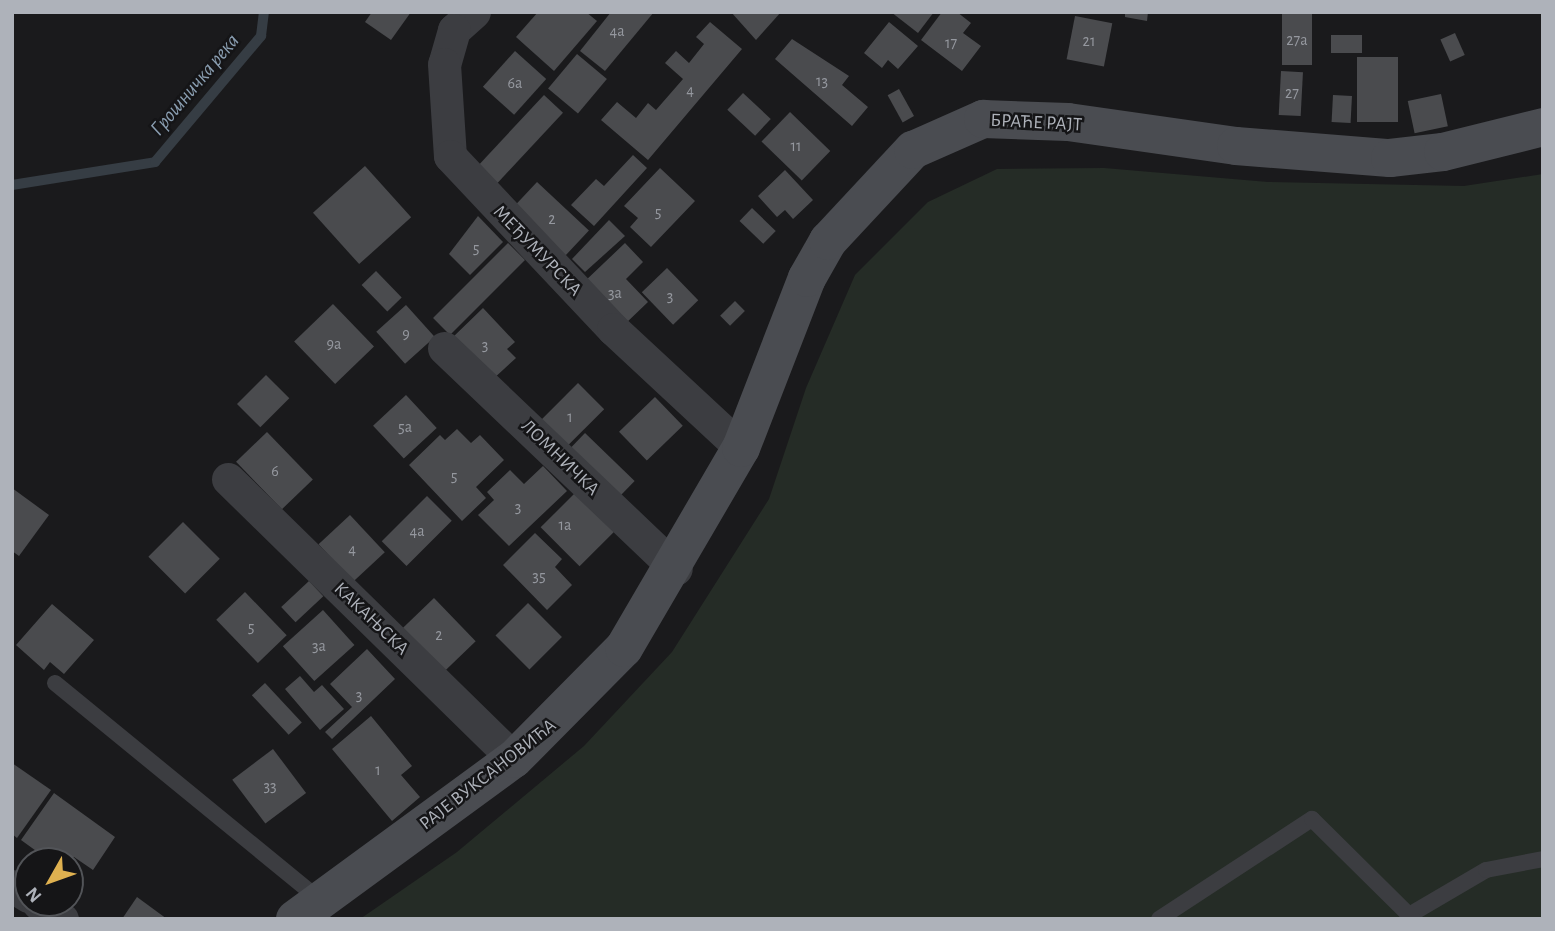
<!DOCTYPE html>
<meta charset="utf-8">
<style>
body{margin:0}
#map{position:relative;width:1555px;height:931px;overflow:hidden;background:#1a1a1c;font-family:"Alegreya Sans",sans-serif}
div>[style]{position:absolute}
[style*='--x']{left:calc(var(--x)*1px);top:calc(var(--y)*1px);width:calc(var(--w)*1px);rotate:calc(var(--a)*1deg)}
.green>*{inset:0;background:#252c26}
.stream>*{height:10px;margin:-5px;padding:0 5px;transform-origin:5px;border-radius:5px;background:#363d44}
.building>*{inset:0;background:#4a4b4e;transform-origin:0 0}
.lane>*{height:16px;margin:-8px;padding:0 8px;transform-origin:8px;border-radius:8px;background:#3c3d41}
.street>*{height:33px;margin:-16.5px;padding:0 16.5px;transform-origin:16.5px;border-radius:16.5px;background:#3c3d41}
.secondary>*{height:38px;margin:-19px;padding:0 19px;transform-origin:19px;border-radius:19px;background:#4a4c51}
span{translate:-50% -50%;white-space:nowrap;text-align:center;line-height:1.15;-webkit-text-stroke:5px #151517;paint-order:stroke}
.number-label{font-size:16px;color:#95989f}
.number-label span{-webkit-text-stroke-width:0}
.street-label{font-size:19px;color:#aeb2ba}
.water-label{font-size:21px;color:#8a9eb1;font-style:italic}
.frame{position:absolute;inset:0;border:14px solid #aeb2ba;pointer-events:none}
.north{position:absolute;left:14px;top:847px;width:70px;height:70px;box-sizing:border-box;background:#151517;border:2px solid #525458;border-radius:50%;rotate:230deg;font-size:19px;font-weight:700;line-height:28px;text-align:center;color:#aeb2ba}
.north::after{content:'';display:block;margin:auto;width:24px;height:32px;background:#dfb150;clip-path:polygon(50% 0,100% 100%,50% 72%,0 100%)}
</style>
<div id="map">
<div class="green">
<i style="clip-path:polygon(1104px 168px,1268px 182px,1464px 186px,1543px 174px,1543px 919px,360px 919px,457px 852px,584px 746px,672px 652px,769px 499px,806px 388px,855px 275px,928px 202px,997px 169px)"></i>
</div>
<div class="stream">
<i style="--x:12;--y:185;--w:145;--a:-9.1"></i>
<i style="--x:155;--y:162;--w:165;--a:-49.9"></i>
<i style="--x:261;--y:36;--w:24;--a:-83"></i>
</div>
<div class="building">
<i style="clip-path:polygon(372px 12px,411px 12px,391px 40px,365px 22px)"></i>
<i style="clip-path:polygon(538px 12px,586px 12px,597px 21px,554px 71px,516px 37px)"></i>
<i style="clip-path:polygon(611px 12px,654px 12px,605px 71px,580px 51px)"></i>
<i style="clip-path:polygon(731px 12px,781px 12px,756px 40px)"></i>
<i style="clip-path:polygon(891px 12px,934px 12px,918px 33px)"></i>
<i style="clip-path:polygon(942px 12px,957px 12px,971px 23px,963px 33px,981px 46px,962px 71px,921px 40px)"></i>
<i style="clip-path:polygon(1125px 12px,1148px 12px,1147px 21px,1125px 17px)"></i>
<i style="left:1282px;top:14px;width:30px;height:51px"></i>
<i style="left:1075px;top:16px;width:38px;height:44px;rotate:11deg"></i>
<i style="clip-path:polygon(710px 22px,742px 49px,648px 160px,601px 120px,617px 102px,636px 118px,648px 103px,656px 110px,683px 79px,665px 63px,676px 51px,689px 63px,704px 44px,696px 37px)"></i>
<i style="clip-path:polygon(889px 22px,918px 46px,898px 69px,888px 60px,882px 68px,864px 53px)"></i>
<i style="left:1455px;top:33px;width:24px;height:16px;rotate:66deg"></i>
<i style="left:1331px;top:35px;width:31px;height:18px"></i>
<i style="clip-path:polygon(792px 39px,849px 76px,842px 85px,868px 107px,852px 126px,775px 59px)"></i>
<i style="left:515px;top:51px;width:42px;height:48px;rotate:42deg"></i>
<i style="left:577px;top:54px;width:39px;height:45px;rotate:40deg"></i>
<i style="left:1357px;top:57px;width:41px;height:65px"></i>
<i style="left:1281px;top:71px;width:22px;height:44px;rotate:3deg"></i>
<i style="left:899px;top:89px;width:31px;height:13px;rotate:61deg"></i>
<i style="left:743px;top:93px;width:38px;height:23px;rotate:43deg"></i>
<i style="left:1441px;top:94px;width:33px;height:34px;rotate:78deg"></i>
<i style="left:544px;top:95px;width:26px;height:96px;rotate:43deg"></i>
<i style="left:1333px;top:95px;width:19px;height:27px;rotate:3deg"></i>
<i style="left:790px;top:112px;width:56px;height:41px;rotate:44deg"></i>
<i style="clip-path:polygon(633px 155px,647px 168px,594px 226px,571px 205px,596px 179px,604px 186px)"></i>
<i style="left:365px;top:166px;width:69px;height:70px;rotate:48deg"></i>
<i style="clip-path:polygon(660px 168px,695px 201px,651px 247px,630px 227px,638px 218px,624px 206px)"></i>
<i style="clip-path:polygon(785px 170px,813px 200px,793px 219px,785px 210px,777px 217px,758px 196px)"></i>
<i style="left:537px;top:182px;width:71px;height:34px;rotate:43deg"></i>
<i style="left:752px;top:208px;width:33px;height:18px;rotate:44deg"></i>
<i style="clip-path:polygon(478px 216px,503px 242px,470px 275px,449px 254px)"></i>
<i style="clip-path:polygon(609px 220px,625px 236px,585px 272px,572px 259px)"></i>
<i style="left:508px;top:243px;width:24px;height:106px;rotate:45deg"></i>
<i style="clip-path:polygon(625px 243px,643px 262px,626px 279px,648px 302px,624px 325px,583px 283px)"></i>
<i style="left:667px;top:268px;width:45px;height:35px;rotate:46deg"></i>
<i style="left:376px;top:271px;width:37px;height:20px;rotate:46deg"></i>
<i style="left:735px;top:301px;width:14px;height:21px;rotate:45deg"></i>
<i style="left:333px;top:304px;width:59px;height:54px;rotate:46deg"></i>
<i style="left:406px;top:305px;width:43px;height:40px;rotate:48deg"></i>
<i style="clip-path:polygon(483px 308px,515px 342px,507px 349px,516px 358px,492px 380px,452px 338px)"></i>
<i style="left:266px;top:375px;width:33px;height:41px;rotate:45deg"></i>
<i style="left:578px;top:383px;width:37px;height:61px;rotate:45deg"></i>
<i style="left:406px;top:395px;width:45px;height:45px;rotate:47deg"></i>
<i style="left:655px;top:397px;width:40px;height:50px;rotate:46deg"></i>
<i style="clip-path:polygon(457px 429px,471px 443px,480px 435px,504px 460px,476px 487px,486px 498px,462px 521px,409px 465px,440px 435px,445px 440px)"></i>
<i style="left:267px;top:432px;width:66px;height:43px;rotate:46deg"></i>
<i style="left:585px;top:433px;width:69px;height:27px;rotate:44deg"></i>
<i style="clip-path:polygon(543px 466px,567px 491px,509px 546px,478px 515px,494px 500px,487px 492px,510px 470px,524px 484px)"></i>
<i style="clip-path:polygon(12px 488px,49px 515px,19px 556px,12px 551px)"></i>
<i style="left:576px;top:492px;width:55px;height:50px;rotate:45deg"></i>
<i style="left:427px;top:496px;width:35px;height:64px;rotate:45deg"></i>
<i style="left:350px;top:515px;width:51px;height:43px;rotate:47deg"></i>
<i style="left:183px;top:522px;width:52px;height:49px;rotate:45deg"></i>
<i style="clip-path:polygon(535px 533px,562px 559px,555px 567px,572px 585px,547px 610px,503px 565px)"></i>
<i style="left:309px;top:581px;width:21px;height:38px;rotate:47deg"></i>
<i style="left:245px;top:592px;width:60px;height:40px;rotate:46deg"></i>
<i style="left:434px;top:598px;width:60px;height:43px;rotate:46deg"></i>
<i style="left:528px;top:603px;width:48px;height:46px;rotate:45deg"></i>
<i style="clip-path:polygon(52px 604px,94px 640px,64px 674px,50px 662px,44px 670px,16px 645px)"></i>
<i style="left:323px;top:610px;width:47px;height:54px;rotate:48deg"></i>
<i style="clip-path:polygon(367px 649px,395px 679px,332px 739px,325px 732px,352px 707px,330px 684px)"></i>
<i style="clip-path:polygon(300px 676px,314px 692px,322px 685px,344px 709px,320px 730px,285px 689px)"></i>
<i style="left:265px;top:683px;width:54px;height:18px;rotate:47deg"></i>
<i style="clip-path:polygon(371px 716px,412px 766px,401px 775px,420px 797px,392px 821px,332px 749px)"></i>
<i style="left:273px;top:749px;width:55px;height:51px;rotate:53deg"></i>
<i style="clip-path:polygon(12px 763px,51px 790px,17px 838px,12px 834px)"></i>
<i style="clip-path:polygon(54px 793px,115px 837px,93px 870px,74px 857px,50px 861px,21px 840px)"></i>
<i style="clip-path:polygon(137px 897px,167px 919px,122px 919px)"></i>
</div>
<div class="lane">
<i style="--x:55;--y:683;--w:344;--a:39.3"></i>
<i style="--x:1411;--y:914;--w:87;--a:-30.4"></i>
<i style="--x:1486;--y:870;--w:58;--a:-10.9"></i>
<i style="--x:1159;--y:919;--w:183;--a:-33.2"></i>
<i style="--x:1312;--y:819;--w:142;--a:44.7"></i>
</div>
<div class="street">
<i style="--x:474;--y:12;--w:27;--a:138"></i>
<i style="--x:454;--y:30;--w:35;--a:106"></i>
<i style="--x:444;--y:64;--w:92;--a:86.3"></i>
<i style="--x:450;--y:156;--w:238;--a:46.7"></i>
<i style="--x:613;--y:329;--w:175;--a:42.9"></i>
<i style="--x:444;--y:348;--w:320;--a:43.6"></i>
<i style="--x:228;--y:479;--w:400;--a:44.4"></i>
<i style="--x:12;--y:886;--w:19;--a:32"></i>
<i style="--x:38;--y:903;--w:29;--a:34"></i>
</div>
<div class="secondary">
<i style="--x:295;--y:919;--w:271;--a:-36.2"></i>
<i style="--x:514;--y:759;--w:156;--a:-45.3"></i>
<i style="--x:624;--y:648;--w:232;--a:-59.7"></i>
<i style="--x:741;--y:448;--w:182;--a:-68.8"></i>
<i style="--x:807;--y:278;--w:43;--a:-60.4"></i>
<i style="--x:828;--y:241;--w:125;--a:-47"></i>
<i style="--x:913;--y:150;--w:77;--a:-23.9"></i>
<i style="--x:983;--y:119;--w:85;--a:2"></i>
<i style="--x:1068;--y:122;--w:170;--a:8.1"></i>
<i style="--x:1236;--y:146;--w:154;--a:4.5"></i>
<i style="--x:1390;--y:158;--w:53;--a:-6.5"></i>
<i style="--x:1443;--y:152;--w:103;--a:-14"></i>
</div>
<div class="number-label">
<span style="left:617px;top:31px">4a</span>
<span style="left:1297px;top:40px">27a</span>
<span style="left:1089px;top:41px">21</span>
<span style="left:951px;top:43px">17</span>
<span style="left:822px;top:81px">13</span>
<span style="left:515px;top:83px">6a</span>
<span style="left:690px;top:90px">4</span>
<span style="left:1292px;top:93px">27</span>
<span style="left:796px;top:146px">11</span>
<span style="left:658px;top:212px">5</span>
<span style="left:552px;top:219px">2</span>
<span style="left:476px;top:248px">5</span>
<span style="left:615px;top:293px">3a</span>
<span style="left:670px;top:296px">3</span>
<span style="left:406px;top:334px">9</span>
<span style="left:334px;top:344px">9a</span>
<span style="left:485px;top:345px">3</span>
<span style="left:570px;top:417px">1</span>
<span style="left:405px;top:427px">5a</span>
<span style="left:275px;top:471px">6</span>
<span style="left:454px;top:476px">5</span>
<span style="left:518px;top:507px">3</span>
<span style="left:565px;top:525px">1a</span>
<span style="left:417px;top:531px">4a</span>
<span style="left:352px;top:549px">4</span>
<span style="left:539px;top:576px">35</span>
<span style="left:251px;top:627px">5</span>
<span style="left:439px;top:635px">2</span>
<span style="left:319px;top:646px">3a</span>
<span style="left:359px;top:695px">3</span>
<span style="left:378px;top:770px">1</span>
<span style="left:270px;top:786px">33</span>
</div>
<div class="street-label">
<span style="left:1036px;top:123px;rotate:3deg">БРАЋЕ РАЈТ</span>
<span style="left:537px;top:251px;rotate:46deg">МЕЂУМУРСКА</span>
<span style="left:560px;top:458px;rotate:44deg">ЛОМНИЧКА</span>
<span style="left:371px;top:619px;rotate:44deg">КАКАЊСКА</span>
<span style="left:488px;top:775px;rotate:-38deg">РАЈЕ ВУКСАНОВИЋА</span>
</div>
<div class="water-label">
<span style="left:195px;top:85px;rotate:-50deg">Грошничка река</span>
</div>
<div class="frame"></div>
<div class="north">N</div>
</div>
